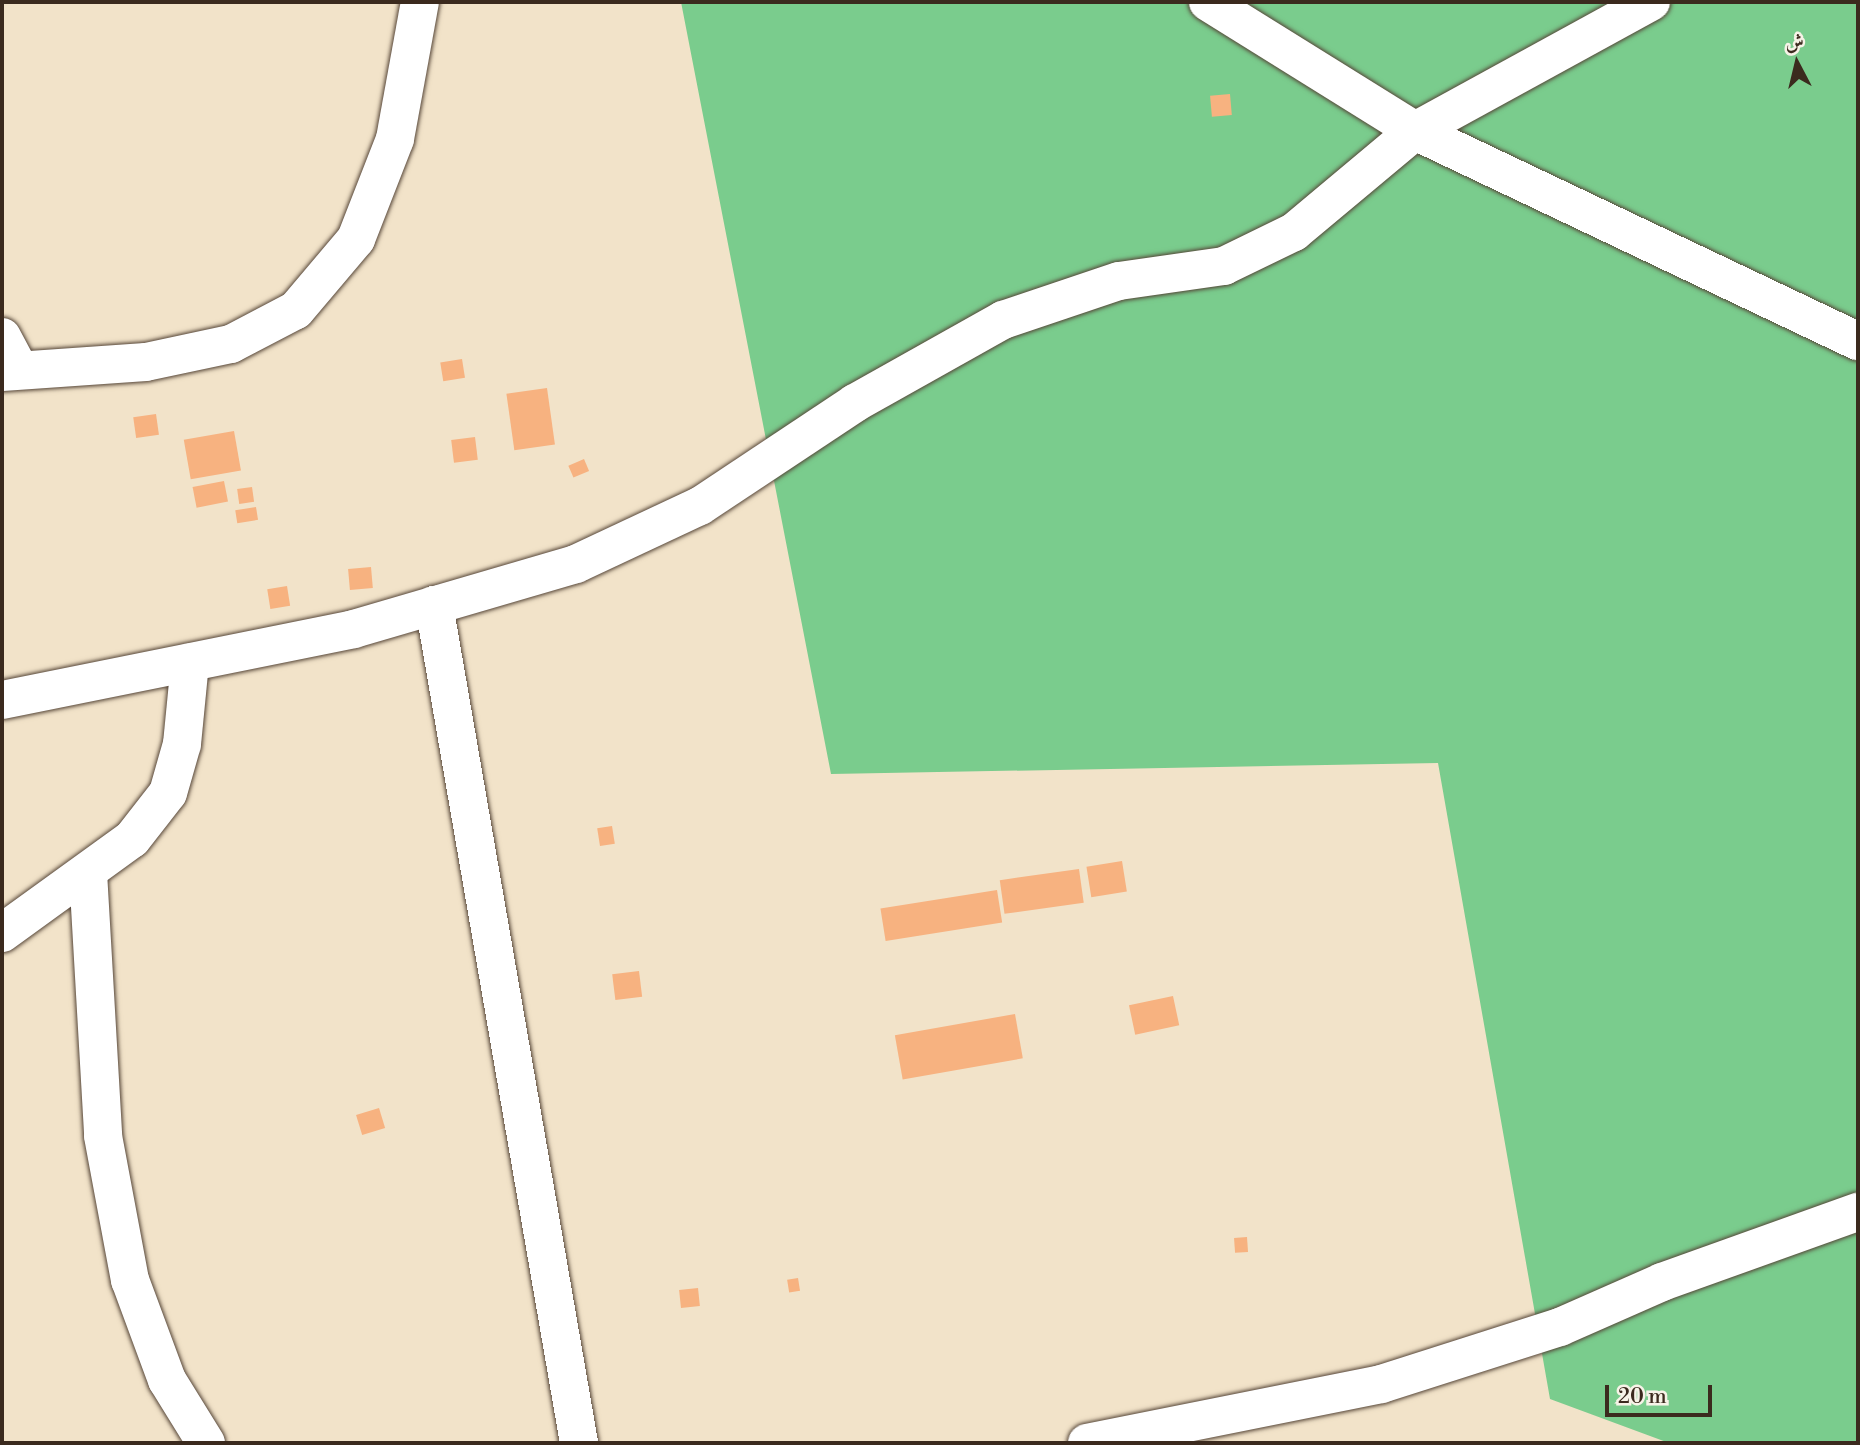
<!DOCTYPE html>
<meta charset="utf-8">
<style>
body{margin:0}
#map{position:relative;width:1860px;height:1445px;overflow:hidden;background:#f2e3c9;font-family:"Libre Bodoni",Amiri,serif}
div>[style]{position:absolute}
[style*='--x']{left:calc(var(--x)*1px);top:calc(var(--y)*1px);width:calc(var(--w)*1px);rotate:calc(var(--a)*1deg)}
.green>*{inset:0;background:#7acc8d}
.building>*{inset:0;background:#f7b280;transform-origin:0 0}
.roads{filter:drop-shadow(0 0 2px #564638) drop-shadow(0 0 2px #564638)}
.minor>*{height:38px;margin:-19px;padding:0 19px;transform-origin:19px;border-radius:19px;background:#fff}
span{translate:-50% -50%;white-space:nowrap;text-align:center;line-height:1.15;-webkit-text-stroke:6px #f7f3e8;paint-order:stroke}
.frame{position:absolute;inset:0;border:4px solid #3b2a1e;pointer-events:none}
.north{position:absolute;left:1762px;top:28px;width:70px;height:70px;-webkit-text-stroke:5px #f7f3e8;paint-order:stroke;rotate:353deg;font-size:19px;font-weight:700;line-height:28px;text-align:center;color:#3b2a1e}
.north::after{content:'';display:block;margin:auto;width:24px;height:32px;background:#3b2a1e;clip-path:polygon(50% 0,100% 100%,50% 72%,0 100%)}
.scale{position:absolute;left:1605px;top:1385px;width:107px;height:32px;box-sizing:border-box;border:4px solid #3b2a1e;border-top:0;padding-left:9px;font-size:21px;line-height:24px;white-space:nowrap;color:#3b2a1e;-webkit-text-stroke:5px #f7f3e8;paint-order:stroke}
</style>
<div id="map">
<div class="green">
<i style="clip-path:polygon(681px 2px,1858px 2px,1858px 1443px,1669px 1443px,1550px 1399px,1438px 763px,831px 774px)"></i>
</div>
<div class="building">
<i style="left:1230px;top:94px;width:21px;height:20px;rotate:85deg"></i>
<i style="left:462px;top:359px;width:19px;height:22px;rotate:81deg"></i>
<i style="left:547px;top:388px;width:57px;height:41px;rotate:82deg"></i>
<i style="left:156px;top:414px;width:21px;height:23px;rotate:82deg"></i>
<i style="left:234px;top:431px;width:40px;height:51px;rotate:80deg"></i>
<i style="left:475px;top:437px;width:23px;height:24px;rotate:83deg"></i>
<i style="left:584px;top:459px;width:13px;height:17px;rotate:67deg"></i>
<i style="left:224px;top:481px;width:21px;height:32px;rotate:79deg"></i>
<i style="left:252px;top:487px;width:15px;height:15px;rotate:82deg"></i>
<i style="left:256px;top:507px;width:13px;height:21px;rotate:81deg"></i>
<i style="left:371px;top:567px;width:21px;height:23px;rotate:85deg"></i>
<i style="left:287px;top:586px;width:20px;height:20px;rotate:81deg"></i>
<i style="left:612px;top:826px;width:18px;height:15px;rotate:81deg"></i>
<i style="left:1122px;top:861px;width:31px;height:36px;rotate:81deg"></i>
<i style="left:1079px;top:869px;width:34px;height:80px;rotate:82deg"></i>
<i style="left:997px;top:890px;width:33px;height:118px;rotate:81deg"></i>
<i style="left:639px;top:971px;width:26px;height:27px;rotate:83deg"></i>
<i style="left:1173px;top:996px;width:30px;height:45px;rotate:78deg"></i>
<i style="left:1015px;top:1014px;width:45px;height:122px;rotate:80deg"></i>
<i style="left:379px;top:1108px;width:21px;height:24px;rotate:73deg"></i>
<i style="left:1247px;top:1237px;width:15px;height:13px;rotate:86deg"></i>
<i style="left:798px;top:1278px;width:13px;height:11px;rotate:81deg"></i>
<i style="left:698px;top:1288px;width:18px;height:19px;rotate:84deg"></i>
</div>
<div class="roads">
<div class="minor">
<i style="--x:1208;--y:2;--w:244;--a:31.9"></i>
<i style="--x:1415;--y:131;--w:490;--a:25.4"></i>
<i style="--x:2;--y:337;--w:36;--a:62"></i>
<i style="--x:2;--y:372;--w:144;--a:-4"></i>
<i style="--x:146;--y:362;--w:87;--a:-12"></i>
<i style="--x:231;--y:344;--w:73;--a:-27.6"></i>
<i style="--x:296;--y:310;--w:93;--a:-49.8"></i>
<i style="--x:356;--y:239;--w:107;--a:-68.7"></i>
<i style="--x:395;--y:139;--w:139;--a:-79.7"></i>
<i style="--x:434;--y:605;--w:850;--a:80.18"></i>
<i style="--x:2;--y:700;--w:359;--a:-11.4"></i>
<i style="--x:354;--y:629;--w:231;--a:-16.3"></i>
<i style="--x:576;--y:564;--w:137;--a:-25.1"></i>
<i style="--x:700;--y:506;--w:186;--a:-33.6"></i>
<i style="--x:855;--y:403;--w:170;--a:-29.3"></i>
<i style="--x:1003;--y:320;--w:122;--a:-18.6"></i>
<i style="--x:1119;--y:281;--w:106;--a:-8.1"></i>
<i style="--x:1224;--y:266;--w:78;--a:-25.9"></i>
<i style="--x:1294;--y:232;--w:158;--a:-39.9"></i>
<i style="--x:1415;--y:131;--w:269;--a:-28.7"></i>
<i style="--x:88;--y:872;--w:264;--a:86.7"></i>
<i style="--x:103;--y:1136;--w:147;--a:79.4"></i>
<i style="--x:130;--y:1280;--w:107;--a:69.7"></i>
<i style="--x:167;--y:1380;--w:74;--a:58.2"></i>
<i style="--x:2;--y:933;--w:160;--a:-35.9"></i>
<i style="--x:132;--y:839;--w:58;--a:-52"></i>
<i style="--x:168;--y:793;--w:51;--a:-74.1"></i>
<i style="--x:182;--y:744;--w:82;--a:-84.4"></i>
<i style="--x:1087;--y:1443;--w:300;--a:-11.3"></i>
<i style="--x:1381;--y:1384;--w:188;--a:-17.7"></i>
<i style="--x:1560;--y:1327;--w:111;--a:-23.8"></i>
<i style="--x:1662;--y:1282;--w:208;--a:-19.7"></i>
</div>
</div>
<div class="frame"></div>
<div class="north">ش</div>
<div class="scale">20 m</div>
</div>
